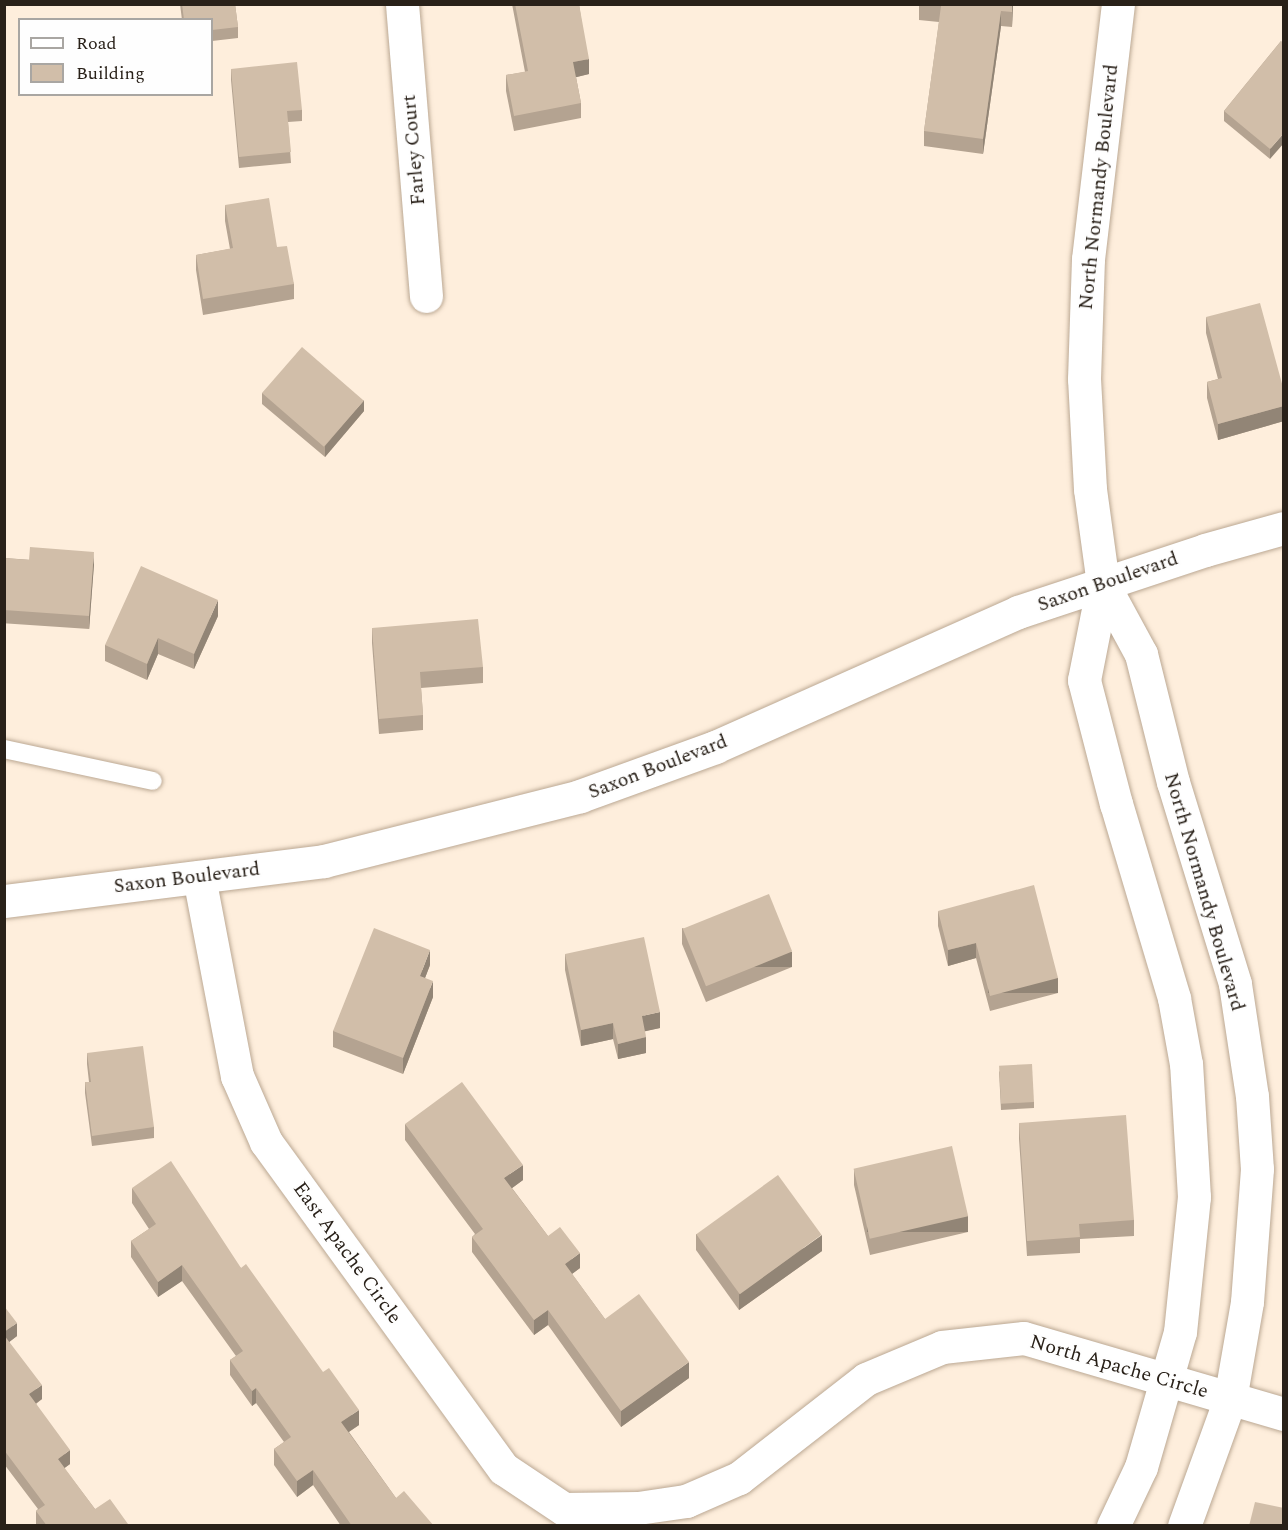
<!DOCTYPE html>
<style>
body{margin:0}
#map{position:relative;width:1288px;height:1530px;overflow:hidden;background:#feeedc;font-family:Spectral,serif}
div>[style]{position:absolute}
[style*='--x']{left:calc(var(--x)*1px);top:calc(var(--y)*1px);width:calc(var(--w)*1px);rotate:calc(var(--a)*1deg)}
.roads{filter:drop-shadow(0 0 2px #bba893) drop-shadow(0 0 2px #bba893)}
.service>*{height:18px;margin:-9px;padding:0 9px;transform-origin:9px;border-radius:9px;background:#fff}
.minor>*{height:33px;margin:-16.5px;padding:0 16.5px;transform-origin:16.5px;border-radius:16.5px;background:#fff}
.tertiary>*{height:33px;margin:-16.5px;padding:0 16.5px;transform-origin:16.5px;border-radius:16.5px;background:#fff}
.secondary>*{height:33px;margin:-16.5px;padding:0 16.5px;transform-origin:16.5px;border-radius:16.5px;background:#fff}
.wall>*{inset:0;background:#b4a391;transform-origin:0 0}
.shaded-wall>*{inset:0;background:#928576;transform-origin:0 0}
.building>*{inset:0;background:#d1bea9;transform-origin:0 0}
span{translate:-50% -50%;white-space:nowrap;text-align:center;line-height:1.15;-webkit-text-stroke:4.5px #fefefe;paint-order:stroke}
.street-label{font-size:20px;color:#292119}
.frame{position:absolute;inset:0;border:6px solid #292119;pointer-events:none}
.legend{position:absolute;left:18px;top:18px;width:195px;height:78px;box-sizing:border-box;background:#fefefe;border:2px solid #a9a6a2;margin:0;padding:8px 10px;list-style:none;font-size:18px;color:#292119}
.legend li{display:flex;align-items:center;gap:12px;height:30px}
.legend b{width:30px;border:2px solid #a9a6a2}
</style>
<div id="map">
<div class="roads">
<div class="service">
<i style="--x:4;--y:749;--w:152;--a:12.1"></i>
</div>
<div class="minor">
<i style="--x:402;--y:4;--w:293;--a:85.3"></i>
<i style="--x:199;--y:877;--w:203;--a:79.2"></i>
<i style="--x:237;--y:1076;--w:72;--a:66.3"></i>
<i style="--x:266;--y:1142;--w:404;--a:54"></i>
<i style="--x:504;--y:1469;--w:72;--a:33.7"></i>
<i style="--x:564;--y:1509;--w:74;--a:-0.8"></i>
<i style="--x:638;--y:1508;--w:49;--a:-8.3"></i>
<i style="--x:686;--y:1501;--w:58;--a:-23.5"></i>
<i style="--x:739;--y:1478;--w:161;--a:-37.9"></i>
<i style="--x:866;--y:1379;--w:82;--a:-22.8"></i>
<i style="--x:942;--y:1347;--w:82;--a:-6.3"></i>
<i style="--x:1024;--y:1338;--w:271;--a:16.3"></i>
</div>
<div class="tertiary">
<i style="--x:1103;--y:584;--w:80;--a:61.5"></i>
<i style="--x:1141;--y:654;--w:132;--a:76"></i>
<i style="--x:1173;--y:782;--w:211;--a:72.9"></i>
<i style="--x:1235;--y:984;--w:113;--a:81.4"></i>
<i style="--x:1252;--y:1096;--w:73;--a:86.1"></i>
<i style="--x:1257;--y:1169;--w:133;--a:94.3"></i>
<i style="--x:1247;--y:1302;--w:98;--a:99.9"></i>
<i style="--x:1230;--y:1399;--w:135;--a:109.9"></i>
<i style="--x:1113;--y:1526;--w:65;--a:-64.6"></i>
<i style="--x:1141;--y:1467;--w:141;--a:-73.9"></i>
<i style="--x:1180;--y:1332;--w:136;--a:-84.1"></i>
<i style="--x:1194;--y:1197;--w:133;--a:-93.4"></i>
<i style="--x:1186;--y:1064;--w:67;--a:-100.3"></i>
<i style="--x:1174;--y:998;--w:202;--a:-106.6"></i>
<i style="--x:1116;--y:804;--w:128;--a:-104.5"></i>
<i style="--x:1084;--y:680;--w:98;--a:-78.8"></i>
<i style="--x:1103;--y:584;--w:96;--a:-97.8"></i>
<i style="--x:1090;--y:489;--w:110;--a:-93.1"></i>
<i style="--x:1084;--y:379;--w:120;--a:-88.1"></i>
<i style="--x:1088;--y:259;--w:257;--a:-83.3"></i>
</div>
<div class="secondary">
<i style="--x:4;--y:901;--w:322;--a:-7.1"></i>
<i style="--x:324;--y:861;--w:264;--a:-14.2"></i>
<i style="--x:580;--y:796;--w:144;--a:-19.9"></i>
<i style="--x:715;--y:747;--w:332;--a:-24"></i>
<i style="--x:1018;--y:612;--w:197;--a:-18.3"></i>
<i style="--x:1205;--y:550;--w:82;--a:-15.6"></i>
</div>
</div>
<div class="wall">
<i style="clip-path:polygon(180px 4px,235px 4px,238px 27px,238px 38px,212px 41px,212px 20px,182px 20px)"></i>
<i style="clip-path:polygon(512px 4px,579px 4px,589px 74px,576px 77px,581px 103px,581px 118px,514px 131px,506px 91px,506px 75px,525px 72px)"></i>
<i style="clip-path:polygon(919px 4px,1013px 4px,1012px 27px,1001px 26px,983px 154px,924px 146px,924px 131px,939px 22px,919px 20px)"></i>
<i style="clip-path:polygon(1281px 41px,1270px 159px,1224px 121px,1224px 111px)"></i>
<i style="clip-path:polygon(231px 69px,302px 110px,302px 121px,288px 122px,291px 163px,239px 168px,231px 80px)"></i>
<i style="clip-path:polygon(225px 205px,277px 247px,294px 284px,294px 299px,203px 315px,196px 270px,196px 255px,230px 249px,225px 221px)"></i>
<i style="clip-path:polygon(1206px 317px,1284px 391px,1284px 421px,1218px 440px,1207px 398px,1207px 382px,1218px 379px,1206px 333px)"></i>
<i style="clip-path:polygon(262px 393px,364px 411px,325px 457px,262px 404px)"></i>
<i style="left:4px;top:558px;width:90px;height:65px;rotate:4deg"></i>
<i style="clip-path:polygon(218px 616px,194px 669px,158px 654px,147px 680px,105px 661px,105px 645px)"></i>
<i style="clip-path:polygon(372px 628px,483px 667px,483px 683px,421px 688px,423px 715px,423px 730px,379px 734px,372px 643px)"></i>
<i style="clip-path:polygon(938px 911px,1058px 993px,990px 1011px,976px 958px,948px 966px,938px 926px)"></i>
<i style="clip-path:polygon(682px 928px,792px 967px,706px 1002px,682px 944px)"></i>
<i style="clip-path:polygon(565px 954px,660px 1028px,645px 1031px,646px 1053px,618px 1059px,613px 1039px,581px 1046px,565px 970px)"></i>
<i style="clip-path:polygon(430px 965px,425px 978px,433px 997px,403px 1074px,333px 1047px,333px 1031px)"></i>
<i style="clip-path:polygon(87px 1053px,154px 1127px,154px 1138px,92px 1146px,85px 1093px,85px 1082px,89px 1082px,87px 1064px)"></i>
<i style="clip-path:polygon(999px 1071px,1034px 1102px,1034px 1108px,1001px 1110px)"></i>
<i style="clip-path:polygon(1019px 1123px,1134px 1220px,1134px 1236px,1080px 1239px,1080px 1253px,1027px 1256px,1019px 1139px)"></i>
<i style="clip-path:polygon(405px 1124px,523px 1180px,512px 1188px,548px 1236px,580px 1268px,572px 1274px,605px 1319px,689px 1378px,621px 1427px,548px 1325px,534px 1335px,472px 1252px,472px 1237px,475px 1234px,405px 1140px)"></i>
<i style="clip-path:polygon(854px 1169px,968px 1232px,870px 1255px,854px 1185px)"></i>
<i style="clip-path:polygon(132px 1188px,241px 1268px,359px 1425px,349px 1432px,396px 1498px,434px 1526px,341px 1526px,313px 1485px,297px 1497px,274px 1465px,274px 1449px,284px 1442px,256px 1403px,252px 1406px,230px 1375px,230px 1360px,236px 1356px,182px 1281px,158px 1297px,131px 1257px,131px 1241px,149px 1229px,132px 1203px)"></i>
<i style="clip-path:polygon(696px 1234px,822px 1251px,739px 1310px,696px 1250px)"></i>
<i style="clip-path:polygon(4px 1306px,17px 1336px,9px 1342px,42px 1399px,36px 1404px,70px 1464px,64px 1468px,95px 1509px,128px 1526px,37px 1526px,36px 1525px,36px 1511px,38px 1509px,4px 1464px)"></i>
</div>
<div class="shaded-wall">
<i style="clip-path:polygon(1012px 4px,1013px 4px,1012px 27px)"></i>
<i style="clip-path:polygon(1001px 11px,1001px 26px,983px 154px,983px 139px)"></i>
<i style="clip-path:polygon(589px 59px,589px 74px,573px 78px,573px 62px)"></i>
<i style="clip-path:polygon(1284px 133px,1284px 143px,1270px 159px,1270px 149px)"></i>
<i style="clip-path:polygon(364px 400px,364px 411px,325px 457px,325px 446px)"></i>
<i style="clip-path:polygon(1284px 406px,1284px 421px,1218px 440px,1218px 424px)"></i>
<i style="clip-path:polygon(94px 552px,94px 565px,89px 629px,89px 616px)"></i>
<i style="clip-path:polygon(218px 600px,218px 616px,194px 669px,194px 654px)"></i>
<i style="clip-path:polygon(158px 638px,158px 654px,147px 680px,147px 664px)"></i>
<i style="clip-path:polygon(976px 943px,976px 958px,948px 966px,948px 950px)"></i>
<i style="clip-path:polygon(430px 950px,430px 965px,420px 991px,420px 976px)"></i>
<i style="left:792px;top:952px;width:15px;height:93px;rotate:90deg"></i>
<i style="left:1058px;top:978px;width:15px;height:70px;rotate:90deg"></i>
<i style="clip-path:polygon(433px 981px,433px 997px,403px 1074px,403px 1058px)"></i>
<i style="clip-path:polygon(660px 1012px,660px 1028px,642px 1032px,642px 1016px)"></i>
<i style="clip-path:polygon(613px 1023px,613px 1039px,581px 1046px,581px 1030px)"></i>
<i style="clip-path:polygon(646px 1037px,646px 1053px,618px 1059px,618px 1044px)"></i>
<i style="clip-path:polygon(523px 1165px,523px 1180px,504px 1194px,504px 1178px)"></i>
<i style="left:968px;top:1216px;width:16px;height:101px;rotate:90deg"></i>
<i style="clip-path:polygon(822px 1235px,822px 1251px,739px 1310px,739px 1294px)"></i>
<i style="clip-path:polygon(580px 1253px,580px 1268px,565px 1279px,565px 1264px)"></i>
<i style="clip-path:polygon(182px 1265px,182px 1281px,158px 1297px,158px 1282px)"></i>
<i style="clip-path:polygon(548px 1310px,548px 1325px,534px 1335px,534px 1320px)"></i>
<i style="clip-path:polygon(17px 1323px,17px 1336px,4px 1346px,4px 1332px)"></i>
<i style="clip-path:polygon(689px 1362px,689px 1378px,621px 1427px,621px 1411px)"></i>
<i style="clip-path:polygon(42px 1385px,42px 1399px,29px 1408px,29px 1394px)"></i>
<i style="clip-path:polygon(256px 1388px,256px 1403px,252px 1406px,252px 1391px)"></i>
<i style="clip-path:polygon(359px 1410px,359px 1425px,341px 1437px,341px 1422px)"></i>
<i style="clip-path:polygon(70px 1450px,70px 1464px,58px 1473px,58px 1459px)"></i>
<i style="clip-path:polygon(313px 1470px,313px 1485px,297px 1497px,297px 1481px)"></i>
</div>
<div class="building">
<i style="clip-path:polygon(182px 4px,235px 4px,238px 27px,212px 30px,212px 20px,184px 20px)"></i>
<i style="clip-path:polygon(515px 4px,579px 4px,589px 59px,573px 62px,581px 103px,514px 116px,506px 75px,528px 71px)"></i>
<i style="clip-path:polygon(919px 4px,1012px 4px,1012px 12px,1001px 11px,983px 139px,924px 131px,941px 6px)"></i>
<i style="clip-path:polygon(1281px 41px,1284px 43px,1284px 133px,1270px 149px,1224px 111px)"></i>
<i style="clip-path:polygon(297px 62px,302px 110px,287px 111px,291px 152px,239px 157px,231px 69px)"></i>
<i style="clip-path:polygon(269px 198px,277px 247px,287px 246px,294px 284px,203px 299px,196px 255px,233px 248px,225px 205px)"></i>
<i style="clip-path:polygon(1260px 303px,1284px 391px,1284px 406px,1218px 424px,1207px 382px,1222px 378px,1206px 317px)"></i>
<i style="left:302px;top:347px;width:82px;height:61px;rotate:41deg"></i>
<i style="clip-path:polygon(30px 547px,94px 552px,89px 616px,4px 610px,4px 558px,29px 560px)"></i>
<i style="clip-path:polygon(141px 566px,218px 600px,194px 654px,158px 638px,147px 664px,105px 645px)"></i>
<i style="clip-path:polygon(478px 619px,483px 667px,420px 672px,423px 715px,379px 719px,372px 628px)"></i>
<i style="clip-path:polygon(1034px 885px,1058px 978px,990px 996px,976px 943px,948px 950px,938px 911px)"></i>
<i style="left:769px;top:894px;width:62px;height:93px;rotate:68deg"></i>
<i style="clip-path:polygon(374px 928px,430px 950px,420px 976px,433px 981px,403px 1058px,333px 1031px)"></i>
<i style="clip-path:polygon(644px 937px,660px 1012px,642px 1016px,646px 1037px,618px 1044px,613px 1023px,581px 1030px,565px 954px)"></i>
<i style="clip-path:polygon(143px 1046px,154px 1127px,92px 1136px,85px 1082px,91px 1082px,87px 1053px)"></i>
<i style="left:1032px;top:1064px;width:38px;height:33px;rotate:87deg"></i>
<i style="clip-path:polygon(462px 1082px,523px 1165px,504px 1178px,548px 1236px,560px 1227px,580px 1253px,565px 1264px,605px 1319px,639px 1294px,689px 1362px,621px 1411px,548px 1310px,534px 1320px,472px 1237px,483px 1229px,405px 1124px)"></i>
<i style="clip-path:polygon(1126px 1115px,1134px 1220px,1079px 1224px,1080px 1237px,1027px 1241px,1019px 1123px)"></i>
<i style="left:952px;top:1146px;width:72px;height:101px;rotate:77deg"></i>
<i style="clip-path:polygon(171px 1161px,241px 1268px,246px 1264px,323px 1372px,329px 1368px,359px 1410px,341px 1422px,396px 1498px,404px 1491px,434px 1526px,352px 1526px,313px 1470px,297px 1481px,274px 1449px,291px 1437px,256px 1388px,252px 1391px,230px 1360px,243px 1351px,182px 1265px,158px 1282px,131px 1241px,156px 1224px,132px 1188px)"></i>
<i style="left:778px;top:1175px;width:74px;height:101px;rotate:54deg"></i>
<i style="clip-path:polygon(4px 1306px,17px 1323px,4px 1332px)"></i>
<i style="clip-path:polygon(4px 1335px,42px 1385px,29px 1394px,70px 1450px,58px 1459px,95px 1509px,110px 1499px,128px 1524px,126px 1526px,47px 1526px,36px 1511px,45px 1505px,4px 1450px)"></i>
<i style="clip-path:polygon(1255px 1502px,1284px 1508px,1284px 1526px,1249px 1526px)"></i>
</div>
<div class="street-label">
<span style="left:414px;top:150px;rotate:-95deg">Farley Court</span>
<span style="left:1099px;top:187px;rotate:-84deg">North Normandy Boulevard</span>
<span style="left:1108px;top:582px;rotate:-19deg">Saxon Boulevard</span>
<span style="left:658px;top:767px;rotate:-21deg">Saxon Boulevard</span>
<span style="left:187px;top:878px;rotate:-7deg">Saxon Boulevard</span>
<span style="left:1204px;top:892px;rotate:74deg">North Normandy Boulevard</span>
<span style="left:347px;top:1253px;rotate:54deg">East Apache Circle</span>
<span style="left:1119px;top:1367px;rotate:16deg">North Apache Circle</span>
</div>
<div class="frame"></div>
<ul class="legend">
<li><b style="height:8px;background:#fff"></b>Road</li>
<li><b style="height:16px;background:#d1bea9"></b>Building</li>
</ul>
</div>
